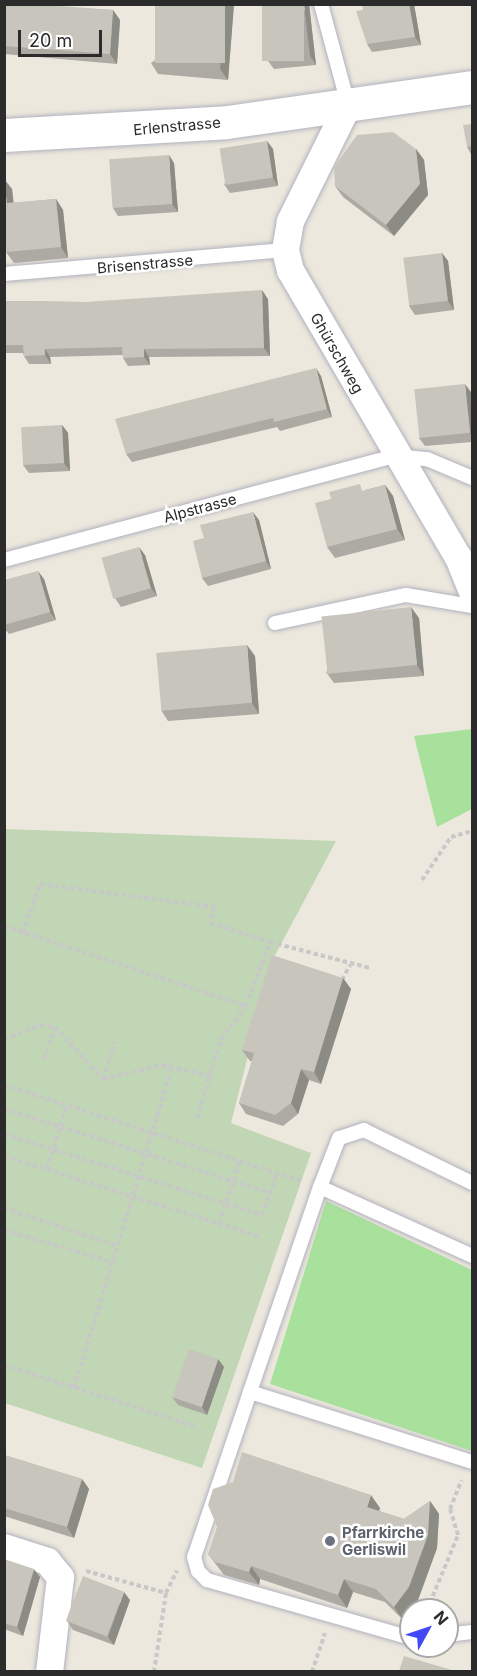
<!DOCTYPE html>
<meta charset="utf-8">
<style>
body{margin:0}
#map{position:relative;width:477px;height:1676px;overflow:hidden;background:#ece8dd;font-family:Inter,sans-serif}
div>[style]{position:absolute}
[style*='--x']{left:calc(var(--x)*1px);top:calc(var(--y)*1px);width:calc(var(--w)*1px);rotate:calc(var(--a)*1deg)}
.green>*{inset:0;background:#a8e19b}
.cemetery>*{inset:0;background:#c0d6b5}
.path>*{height:4px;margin-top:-2px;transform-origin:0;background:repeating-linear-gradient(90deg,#c8c8c8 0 4.5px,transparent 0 7.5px)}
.roads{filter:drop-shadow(0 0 2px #b1b1be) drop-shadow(0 0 2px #b1b1be)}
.service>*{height:14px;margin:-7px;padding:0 7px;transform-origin:7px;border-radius:7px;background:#fff}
.minor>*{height:27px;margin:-13.5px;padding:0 13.5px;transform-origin:13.5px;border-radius:13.5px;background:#fff}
.tertiary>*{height:33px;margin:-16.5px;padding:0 16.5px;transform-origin:16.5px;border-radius:16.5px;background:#fff}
.wall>*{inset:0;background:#acaaa2}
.shaded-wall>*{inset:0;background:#8c8b84}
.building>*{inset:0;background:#c8c6bc;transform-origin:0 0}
.dots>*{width:16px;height:16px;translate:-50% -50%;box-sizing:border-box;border:3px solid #fff;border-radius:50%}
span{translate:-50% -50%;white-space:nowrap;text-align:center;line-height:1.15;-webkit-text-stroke:5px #fff;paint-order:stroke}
.street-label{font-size:15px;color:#2b2b2b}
.worship-label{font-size:15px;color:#5b616d;font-weight:700}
.left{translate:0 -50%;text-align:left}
.frame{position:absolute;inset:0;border:6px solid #2b2b2b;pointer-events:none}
.north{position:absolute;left:399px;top:1598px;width:60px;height:60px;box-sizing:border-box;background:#fff;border:2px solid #aaa;border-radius:50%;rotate:50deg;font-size:16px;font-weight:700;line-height:24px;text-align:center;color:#2b2b2b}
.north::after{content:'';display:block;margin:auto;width:21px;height:27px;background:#4248f5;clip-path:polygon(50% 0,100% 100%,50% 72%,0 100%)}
.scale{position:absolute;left:18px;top:30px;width:84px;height:27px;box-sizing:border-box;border:3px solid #2b2b2b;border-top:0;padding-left:8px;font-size:18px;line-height:21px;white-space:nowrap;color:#2b2b2b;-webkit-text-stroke:4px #fff;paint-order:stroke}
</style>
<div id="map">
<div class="green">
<i style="clip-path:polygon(472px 729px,472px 809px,437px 827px,414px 736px)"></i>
<i style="clip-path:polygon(326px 1201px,472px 1270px,472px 1451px,270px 1384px)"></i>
</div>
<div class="cemetery">
<i style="clip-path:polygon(5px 829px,336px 841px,272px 961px,231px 1123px,311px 1153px,202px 1468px,5px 1403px)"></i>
</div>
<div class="path">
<i style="--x:422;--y:880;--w:52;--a:-56"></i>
<i style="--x:451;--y:837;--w:22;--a:-16"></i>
<i style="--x:4;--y:926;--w:255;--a:18.3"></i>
<i style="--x:23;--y:933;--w:52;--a:-70.9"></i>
<i style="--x:40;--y:884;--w:176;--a:7.5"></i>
<i style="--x:214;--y:907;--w:16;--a:104"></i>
<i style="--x:210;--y:923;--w:63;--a:17.6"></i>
<i style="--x:342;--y:980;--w:17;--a:-62"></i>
<i style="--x:4;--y:1039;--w:40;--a:-21"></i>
<i style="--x:41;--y:1025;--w:14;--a:8"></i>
<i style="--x:55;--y:1027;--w:71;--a:47.3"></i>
<i style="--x:103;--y:1079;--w:61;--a:-13.3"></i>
<i style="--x:162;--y:1065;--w:49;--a:12.9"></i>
<i style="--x:44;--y:1059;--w:34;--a:-71"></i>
<i style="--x:103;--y:1079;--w:39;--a:-72"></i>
<i style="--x:4;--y:1085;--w:312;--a:17.9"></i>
<i style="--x:4;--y:1109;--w:279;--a:17.5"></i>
<i style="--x:197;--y:1118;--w:83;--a:-73.1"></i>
<i style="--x:221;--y:1039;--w:41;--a:-52.9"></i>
<i style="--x:246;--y:1006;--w:68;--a:-69.4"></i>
<i style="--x:270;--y:942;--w:103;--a:14.6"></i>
<i style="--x:4;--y:1134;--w:270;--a:17.4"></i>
<i style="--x:262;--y:1215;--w:45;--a:-70.3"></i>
<i style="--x:4;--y:1156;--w:269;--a:17.5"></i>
<i style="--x:47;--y:1169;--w:67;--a:-72.6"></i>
<i style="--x:4;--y:1208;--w:119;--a:18.6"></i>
<i style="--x:219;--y:1223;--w:65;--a:-71.3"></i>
<i style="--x:4;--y:1230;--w:113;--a:16.5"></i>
<i style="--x:4;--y:1365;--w:200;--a:17.8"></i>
<i style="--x:74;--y:1388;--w:336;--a:-73"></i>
<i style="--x:86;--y:1571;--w:83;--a:15.4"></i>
<i style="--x:427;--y:1610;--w:81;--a:-67.5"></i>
<i style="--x:458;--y:1535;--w:27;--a:-107"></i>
<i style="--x:450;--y:1509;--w:31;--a:-68"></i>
<i style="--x:154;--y:1672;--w:80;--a:-81.4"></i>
<i style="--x:166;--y:1593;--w:25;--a:-64"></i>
<i style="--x:312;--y:1672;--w:41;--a:-71.6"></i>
</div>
<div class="roads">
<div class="service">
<i style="--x:321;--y:4;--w:104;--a:74.9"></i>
<i style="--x:4;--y:274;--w:282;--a:-4.9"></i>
<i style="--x:4;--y:560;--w:406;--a:-14.9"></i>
<i style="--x:396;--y:456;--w:31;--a:6"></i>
<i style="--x:427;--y:459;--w:49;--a:22.9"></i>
<i style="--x:275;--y:623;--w:134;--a:-12.1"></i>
<i style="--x:406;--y:595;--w:67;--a:9.5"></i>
<i style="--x:472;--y:1183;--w:120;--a:-153.9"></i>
<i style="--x:364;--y:1130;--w:26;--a:162"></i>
<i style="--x:339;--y:1138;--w:53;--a:111.2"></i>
<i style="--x:320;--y:1187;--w:167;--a:24.4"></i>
<i style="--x:320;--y:1187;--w:217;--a:108.9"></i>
<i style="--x:250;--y:1392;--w:233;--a:17.5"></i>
<i style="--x:250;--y:1392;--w:174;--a:108.7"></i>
<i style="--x:194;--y:1557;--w:15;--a:74"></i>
<i style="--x:198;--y:1571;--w:13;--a:45"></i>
<i style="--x:207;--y:1580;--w:212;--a:15.9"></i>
<i style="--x:447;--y:1635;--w:25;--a:-7"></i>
</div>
<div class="minor">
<i style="--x:348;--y:104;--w:131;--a:116.4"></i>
<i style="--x:290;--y:221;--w:29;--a:100"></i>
<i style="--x:285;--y:250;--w:21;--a:76"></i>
<i style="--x:290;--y:270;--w:333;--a:59.7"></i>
<i style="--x:458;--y:557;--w:38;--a:68"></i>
<i style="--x:4;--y:1547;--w:45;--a:18"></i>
<i style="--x:47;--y:1561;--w:21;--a:51"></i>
<i style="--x:60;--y:1577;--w:96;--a:96.6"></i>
</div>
<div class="tertiary">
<i style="--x:4;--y:135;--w:223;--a:-3.3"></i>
<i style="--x:227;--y:122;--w:247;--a:-8.1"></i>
</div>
</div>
<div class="wall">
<i style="clip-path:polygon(4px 4px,113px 10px,120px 20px,117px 64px,4px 54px)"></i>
<i style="clip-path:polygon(234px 4px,228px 80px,158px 74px,151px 63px)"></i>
<i style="clip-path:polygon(309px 4px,316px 65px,274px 69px,268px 61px)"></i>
<i style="clip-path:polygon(414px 4px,421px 45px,372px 52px,367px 44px,363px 10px)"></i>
<i style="clip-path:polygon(472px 124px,472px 156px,467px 147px)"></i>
<i style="clip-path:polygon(267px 141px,273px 149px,278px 186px,230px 193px,224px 184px)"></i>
<i style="clip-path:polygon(416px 149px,424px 160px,428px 195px,394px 236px,343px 197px,335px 186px)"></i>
<i style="clip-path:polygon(174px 163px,178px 212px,118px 216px,113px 208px)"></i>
<i style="clip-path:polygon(4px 179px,12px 189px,13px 203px,56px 199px,63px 210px,68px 258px,14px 263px,6px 252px,5px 243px,4px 243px)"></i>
<i style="clip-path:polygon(442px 253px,448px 261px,454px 310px,415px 315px,409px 306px)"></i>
<i style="clip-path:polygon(268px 299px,270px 356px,149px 357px,150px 365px,128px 366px,123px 358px,123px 355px,50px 357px,51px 364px,29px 364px,24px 356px,23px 353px,4px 353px,4px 301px,86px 302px)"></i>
<i style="clip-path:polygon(321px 376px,332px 417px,280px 431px,277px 427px,132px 462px,126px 454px)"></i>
<i style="clip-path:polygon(471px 392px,472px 411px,472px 442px,425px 446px,419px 438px)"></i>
<i style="clip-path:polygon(62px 425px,68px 433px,70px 471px,29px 473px,23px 465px)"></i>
<i style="clip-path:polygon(385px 485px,393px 496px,405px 540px,335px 558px,327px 547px,365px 490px)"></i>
<i style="clip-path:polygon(259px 520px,271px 569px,208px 586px,202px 578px,204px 538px)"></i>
<i style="clip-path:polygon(145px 555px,157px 596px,121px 607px,115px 598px)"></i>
<i style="clip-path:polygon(44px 579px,56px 620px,9px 634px,4px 628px,4px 580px)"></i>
<i style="clip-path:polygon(419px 618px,424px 676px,334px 683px,326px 672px)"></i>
<i style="clip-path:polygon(255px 656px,259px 714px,168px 721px,161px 710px)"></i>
<i style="clip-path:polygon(343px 978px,351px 989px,321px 1084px,309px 1080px,298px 1114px,283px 1126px,246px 1114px,239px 1103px,252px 1061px,250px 1061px,242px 1050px)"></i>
<i style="clip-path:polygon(218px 1359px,224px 1367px,207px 1415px,178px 1405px,172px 1397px)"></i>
<i style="clip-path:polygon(4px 1455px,82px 1479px,89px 1489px,74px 1538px,4px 1516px)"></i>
<i style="clip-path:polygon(430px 1501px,439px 1514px,437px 1548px,418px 1600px,403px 1620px,385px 1602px,353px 1592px,347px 1608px,260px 1579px,259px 1585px,224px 1575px,208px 1554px,380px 1508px,379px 1511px,404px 1519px)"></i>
<i style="clip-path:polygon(4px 1559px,40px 1577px,23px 1636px,4px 1629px)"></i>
<i style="clip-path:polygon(130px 1600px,114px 1645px,73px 1630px,67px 1621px)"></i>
</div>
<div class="shaded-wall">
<i style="clip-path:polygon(225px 4px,234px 4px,228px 80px,220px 69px)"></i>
<i style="clip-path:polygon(304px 4px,309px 4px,316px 65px,310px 56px)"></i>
<i style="clip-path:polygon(409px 4px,414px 4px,421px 45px,415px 37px)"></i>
<i style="clip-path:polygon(113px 10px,120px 20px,117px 64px,110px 54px)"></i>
<i style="clip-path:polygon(267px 141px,273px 149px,278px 186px,273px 178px)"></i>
<i style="clip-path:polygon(416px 149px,424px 160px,428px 195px,394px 236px,386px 225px)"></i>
<i style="clip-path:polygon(169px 155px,174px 163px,178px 212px,172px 204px)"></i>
<i style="clip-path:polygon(4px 179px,12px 189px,15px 214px,7px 203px)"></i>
<i style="clip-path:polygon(56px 199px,63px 210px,68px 258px,61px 247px)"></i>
<i style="clip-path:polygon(442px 253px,448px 261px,454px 310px,448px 301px)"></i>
<i style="clip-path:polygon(262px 290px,268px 299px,270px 356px,264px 348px)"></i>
<i style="clip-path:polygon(45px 349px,50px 357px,51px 364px,45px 355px)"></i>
<i style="clip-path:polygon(144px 349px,149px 357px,150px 365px,144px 357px)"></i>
<i style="clip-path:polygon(316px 368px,321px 376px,332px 417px,327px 409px)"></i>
<i style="clip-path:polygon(465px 384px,471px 392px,472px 411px,472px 437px,470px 433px)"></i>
<i style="clip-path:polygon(62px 425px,68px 433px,70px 471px,64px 463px)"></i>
<i style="clip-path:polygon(385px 485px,393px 496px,405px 540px,397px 529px)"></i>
<i style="clip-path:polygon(253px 512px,259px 520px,271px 569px,266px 561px)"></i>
<i style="clip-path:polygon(139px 547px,145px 555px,157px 596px,151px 588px)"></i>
<i style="clip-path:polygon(38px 571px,44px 579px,56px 620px,50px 612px)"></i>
<i style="clip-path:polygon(411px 607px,419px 618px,424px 676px,417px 665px)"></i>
<i style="clip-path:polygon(247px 645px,255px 656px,259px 714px,252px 703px)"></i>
<i style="clip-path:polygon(343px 978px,351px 989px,321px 1084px,314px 1072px)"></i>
<i style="clip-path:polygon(301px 1069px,309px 1080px,298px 1114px,291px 1103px)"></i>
<i style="clip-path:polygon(218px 1359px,224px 1367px,207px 1415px,202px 1407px)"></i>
<i style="clip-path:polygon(82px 1479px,89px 1489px,74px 1538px,67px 1527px)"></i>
<i style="clip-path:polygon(371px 1495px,380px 1508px,376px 1520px,367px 1507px)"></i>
<i style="clip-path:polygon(430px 1501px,439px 1514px,437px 1548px,418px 1600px,403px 1620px,394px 1607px)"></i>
<i style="clip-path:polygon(251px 1566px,260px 1579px,259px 1585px,249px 1572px)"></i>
<i style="clip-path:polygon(34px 1569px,40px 1577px,23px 1636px,17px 1627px)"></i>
<i style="clip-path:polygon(344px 1579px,353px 1592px,347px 1608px,338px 1595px)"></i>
<i style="clip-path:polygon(124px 1592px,130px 1600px,114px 1645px,108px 1637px)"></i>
</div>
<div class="building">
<i style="clip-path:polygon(4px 4px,34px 4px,113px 10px,110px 54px,4px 46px)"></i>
<i style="left:155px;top:4px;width:70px;height:59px"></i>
<i style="left:262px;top:4px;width:42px;height:57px"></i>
<i style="clip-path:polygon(362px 4px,409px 4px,415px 37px,367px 44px,356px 11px,363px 10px)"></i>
<i style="clip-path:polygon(472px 124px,472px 146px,467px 147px,463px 125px)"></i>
<i style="clip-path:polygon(393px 132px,416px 149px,420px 184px,386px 225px,335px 186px,334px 167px,357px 135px)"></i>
<i style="left:267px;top:141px;width:37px;height:48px;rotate:81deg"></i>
<i style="left:169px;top:155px;width:49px;height:60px;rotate:86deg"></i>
<i style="clip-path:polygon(4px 182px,7px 203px,56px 199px,61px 247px,6px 252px,4px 234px)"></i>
<i style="left:442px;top:253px;width:48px;height:39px;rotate:83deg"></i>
<i style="clip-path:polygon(262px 290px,264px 348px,144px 349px,144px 357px,123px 358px,122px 347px,45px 349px,45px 355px,24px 356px,23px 345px,4px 345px,4px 301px,86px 302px)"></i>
<i style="clip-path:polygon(316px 368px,327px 409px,274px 422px,273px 418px,126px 454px,115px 419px)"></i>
<i style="left:465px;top:384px;width:49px;height:51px;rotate:84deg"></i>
<i style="left:62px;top:425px;width:38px;height:41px;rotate:87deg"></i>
<i style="clip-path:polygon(360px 484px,362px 491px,385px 485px,397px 529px,327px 547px,315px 503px,331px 499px,329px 492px)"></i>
<i style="clip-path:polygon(253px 512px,266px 561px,202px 578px,193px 541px,204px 538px,200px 525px)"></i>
<i style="left:139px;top:547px;width:43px;height:39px;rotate:74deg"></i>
<i style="clip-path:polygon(38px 571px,50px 612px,4px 625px,4px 580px)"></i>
<i style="left:411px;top:607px;width:58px;height:90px;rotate:84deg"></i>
<i style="left:247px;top:645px;width:58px;height:91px;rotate:85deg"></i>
<i style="clip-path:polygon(272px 955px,343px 978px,314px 1072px,301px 1069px,291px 1103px,275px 1115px,239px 1103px,254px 1053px,242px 1050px)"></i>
<i style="left:189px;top:1349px;width:31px;height:51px;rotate:19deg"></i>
<i style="clip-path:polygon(242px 1452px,371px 1495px,367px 1507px,404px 1519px,430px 1501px,428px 1535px,409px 1587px,394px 1607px,376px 1589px,344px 1579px,338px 1595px,251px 1566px,249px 1572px,215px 1562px,208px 1554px,217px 1527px,208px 1505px,213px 1489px,233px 1482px)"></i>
<i style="clip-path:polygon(4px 1455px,82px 1479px,67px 1527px,4px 1508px)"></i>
<i style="clip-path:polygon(4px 1559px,34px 1569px,17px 1627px,4px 1623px)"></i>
<i style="left:83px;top:1576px;width:44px;height:48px;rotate:21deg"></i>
<i style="clip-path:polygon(404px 1656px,452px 1670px,451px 1671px,399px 1671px)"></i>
</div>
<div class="dots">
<i style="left:330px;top:1541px;background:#6b7280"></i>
</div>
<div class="street-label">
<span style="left:177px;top:126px;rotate:-5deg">Erlenstrasse</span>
<span style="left:145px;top:264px;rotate:-5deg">Brisenstrasse</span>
<span style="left:337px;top:353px;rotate:60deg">Ghürschweg</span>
<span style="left:200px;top:508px;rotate:-15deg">Alpstrasse</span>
</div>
<div class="worship-label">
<span class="left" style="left:342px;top:1541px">Pfarrkirche<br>Gerliswil</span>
</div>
<div class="frame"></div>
<div class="north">N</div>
<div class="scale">20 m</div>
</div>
